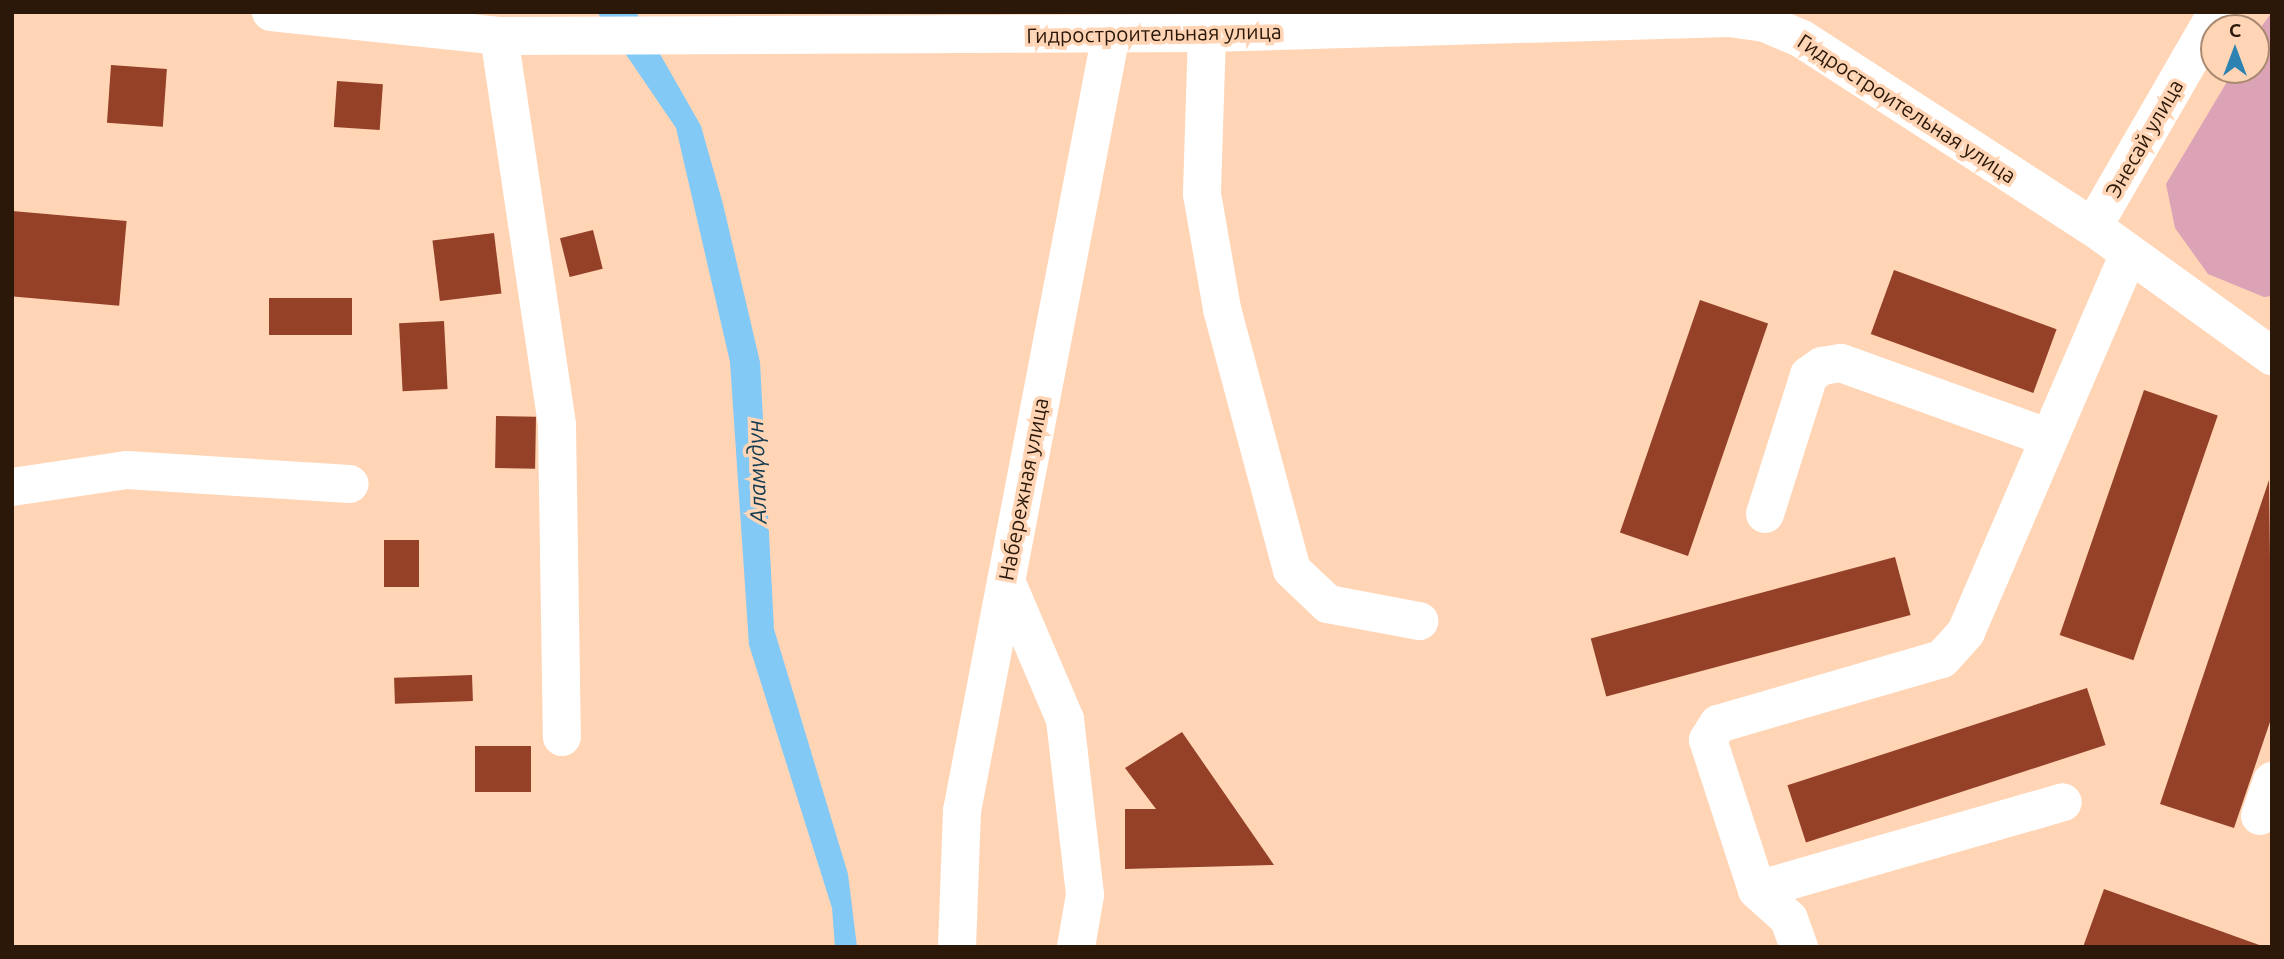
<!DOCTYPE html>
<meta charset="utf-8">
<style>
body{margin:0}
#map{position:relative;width:2284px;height:959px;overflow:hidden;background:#ffd5b6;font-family:Ubuntu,sans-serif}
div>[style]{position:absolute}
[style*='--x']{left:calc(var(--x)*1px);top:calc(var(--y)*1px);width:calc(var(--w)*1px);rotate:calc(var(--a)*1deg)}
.green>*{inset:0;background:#dca2b5}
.water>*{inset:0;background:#83c9f6}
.building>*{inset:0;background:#944128;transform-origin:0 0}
.minor>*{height:38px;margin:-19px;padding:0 19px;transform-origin:19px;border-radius:19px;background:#fff}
span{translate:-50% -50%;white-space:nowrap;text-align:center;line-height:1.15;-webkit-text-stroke:7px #ffd5b6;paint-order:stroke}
.street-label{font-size:21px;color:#2b1809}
.water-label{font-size:23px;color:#133b51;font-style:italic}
.frame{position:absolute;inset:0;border:14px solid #2b1809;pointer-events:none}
.north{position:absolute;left:2200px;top:14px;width:70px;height:70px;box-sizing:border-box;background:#ffd5b6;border:2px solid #aa8971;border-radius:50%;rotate:0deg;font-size:19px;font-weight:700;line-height:28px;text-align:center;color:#2b1809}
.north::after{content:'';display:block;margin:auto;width:24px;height:32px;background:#2c82b1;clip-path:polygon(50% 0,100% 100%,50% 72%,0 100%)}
</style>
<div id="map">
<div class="green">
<i style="clip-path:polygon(2272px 12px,2272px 296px,2264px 297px,2208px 274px,2175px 228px,2166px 184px,2234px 70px,2256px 70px,2256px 34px)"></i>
</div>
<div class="water">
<i style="clip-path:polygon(597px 12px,636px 12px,640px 19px,701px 126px,723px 204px,760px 362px,774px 629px,848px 874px,857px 947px,835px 947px,832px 908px,749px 645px,730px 362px,676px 128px)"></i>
</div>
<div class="building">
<i style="left:111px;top:65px;width:56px;height:58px;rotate:4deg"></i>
<i style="left:337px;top:81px;width:46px;height:46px;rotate:4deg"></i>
<i style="left:12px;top:211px;width:115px;height:85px;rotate:5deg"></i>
<i style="left:593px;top:230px;width:40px;height:34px;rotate:76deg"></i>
<i style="left:494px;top:233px;width:61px;height:62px;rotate:83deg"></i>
<i style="left:1894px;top:270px;width:173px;height:68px;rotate:20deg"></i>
<i style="left:269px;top:298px;width:83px;height:37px"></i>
<i style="left:1700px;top:300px;width:72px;height:246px;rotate:19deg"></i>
<i style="left:444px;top:321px;width:68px;height:45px;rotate:87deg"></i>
<i style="left:2144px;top:390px;width:78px;height:259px;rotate:19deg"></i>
<i style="left:496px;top:416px;width:40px;height:52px;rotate:1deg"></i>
<i style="clip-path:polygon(2269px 480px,2272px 716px,2234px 828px,2160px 804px)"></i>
<i style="left:384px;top:540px;width:35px;height:47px"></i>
<i style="left:1895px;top:557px;width:60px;height:315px;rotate:75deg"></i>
<i style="left:472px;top:675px;width:26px;height:78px;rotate:88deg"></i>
<i style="left:2087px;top:688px;width:60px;height:315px;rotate:72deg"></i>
<i style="clip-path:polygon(1182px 732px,1274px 865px,1125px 869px,1125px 809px,1156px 809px,1125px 768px)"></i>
<i style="left:475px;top:746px;width:56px;height:46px"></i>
<i style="clip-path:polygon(2104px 889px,2262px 946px,2262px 947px,2083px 947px)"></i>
</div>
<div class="minor">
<i style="--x:271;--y:12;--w:229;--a:6"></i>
<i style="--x:499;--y:36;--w:708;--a:-0.24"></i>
<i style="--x:1207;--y:33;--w:522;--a:-1.65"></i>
<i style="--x:1729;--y:18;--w:36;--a:8"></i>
<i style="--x:1765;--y:23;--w:40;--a:23.4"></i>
<i style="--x:1802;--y:39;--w:346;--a:32.9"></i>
<i style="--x:2093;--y:227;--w:221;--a:35.8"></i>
<i style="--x:1207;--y:33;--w:161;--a:91.8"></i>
<i style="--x:1202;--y:194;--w:117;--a:80.1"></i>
<i style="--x:1222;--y:309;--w:270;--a:75"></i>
<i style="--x:1292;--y:570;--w:50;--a:43.4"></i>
<i style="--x:1328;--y:604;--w:93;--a:10.6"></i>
<i style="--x:499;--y:36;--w:393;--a:81.5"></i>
<i style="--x:557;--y:425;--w:312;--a:89.1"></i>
<i style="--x:2093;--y:227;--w:248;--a:-60"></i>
<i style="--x:12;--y:487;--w:116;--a:-8.4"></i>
<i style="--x:127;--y:470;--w:223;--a:3.6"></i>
<i style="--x:1765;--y:514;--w:146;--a:-72.4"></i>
<i style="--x:1809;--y:375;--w:16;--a:-35"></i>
<i style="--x:1822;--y:366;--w:19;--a:-9"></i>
<i style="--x:1841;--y:363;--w:221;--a:19.8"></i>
<i style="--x:1006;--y:581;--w:150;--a:66.9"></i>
<i style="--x:1065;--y:719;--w:177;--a:83.5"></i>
<i style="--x:1085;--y:895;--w:53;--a:99.8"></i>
<i style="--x:2260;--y:816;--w:37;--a:-71"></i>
<i style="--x:1757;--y:890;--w:318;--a:-16"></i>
<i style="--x:957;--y:947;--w:136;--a:-87.9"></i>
<i style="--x:962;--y:811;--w:791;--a:-79.14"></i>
<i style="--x:1799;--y:947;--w:30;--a:-110"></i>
<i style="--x:1789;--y:919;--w:43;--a:-137.8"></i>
<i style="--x:1757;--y:890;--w:158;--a:-108.1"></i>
<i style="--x:1708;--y:740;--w:19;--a:-58"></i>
<i style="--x:1718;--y:724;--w:233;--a:-16.2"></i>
<i style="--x:1942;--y:659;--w:36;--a:-48"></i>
<i style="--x:1966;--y:632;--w:412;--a:-66.7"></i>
</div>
<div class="street-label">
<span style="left:1154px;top:33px;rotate:-1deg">Гидростроительная улица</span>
<span style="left:1907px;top:108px;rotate:33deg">Гидростроительная улица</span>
<span style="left:2144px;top:138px;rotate:-60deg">Энесай улица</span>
<span style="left:1023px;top:489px;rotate:-79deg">Набережная улица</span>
</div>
<div class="water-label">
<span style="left:757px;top:472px;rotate:-92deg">Аламүдүн</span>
</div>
<div class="frame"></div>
<div class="north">С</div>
</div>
